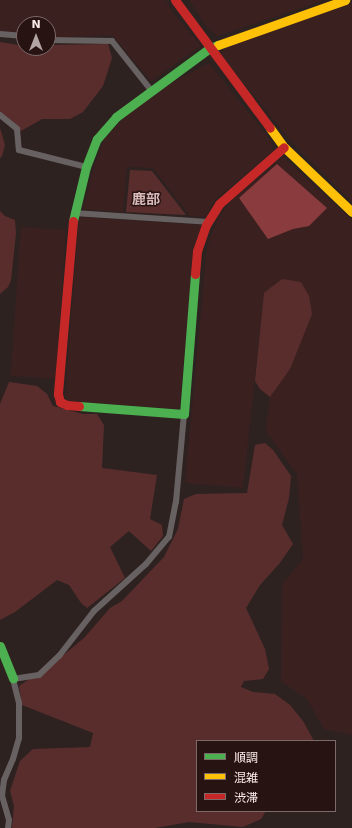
<!DOCTYPE html>
<meta charset="utf-8">
<style>
body{margin:0}
#map{position:relative;width:352px;height:828px;overflow:hidden;background:#2e2221;font-family:"DejaVu Sans","Noto Sans JP",sans-serif}
div>[style]{position:absolute}
[style*='--x']{left:calc(var(--x)*1px);top:calc(var(--y)*1px);width:calc(var(--w)*1px);rotate:calc(var(--a)*1deg)}
.built>*{inset:0;background:#3b2020;transform-origin:0 0}
.green>*{inset:0;background:#5a2d2d}
.water>*{inset:0;background:#8a3b3d}
.street>*{height:6px;margin:-3px;padding:0 3px;transform-origin:3px;border-radius:3px;background:#676261}
.fast>*{height:9px;margin:-4.5px;padding:0 4.5px;transform-origin:4.5px;border-radius:4.5px;background:#4caf50}
.slow>*{height:9px;margin:-4.5px;padding:0 4.5px;transform-origin:4.5px;border-radius:4.5px;background:#ffc107}
.jam>*{height:9px;margin:-4.5px;padding:0 4.5px;transform-origin:4.5px;border-radius:4.5px;background:#c62828}
span{translate:-50% -50%;white-space:nowrap;text-align:center;line-height:1.15;-webkit-text-stroke:3px #281313;paint-order:stroke}
.quarter-label{font-size:14px;color:#d9bbba;font-weight:700}
.legend{position:absolute;left:196px;top:740px;width:140px;height:72px;box-sizing:border-box;background:#281313;border:1px solid #7c6969;margin:0;padding:5px 7px;list-style:none;font-size:12px;color:#fbebea}
.legend li{display:flex;align-items:center;gap:8px;height:20px}
.legend b{width:20px;border:1px solid #7c6969}
.north{position:absolute;left:16px;top:16px;width:40px;height:40px;box-sizing:border-box;background:#281313;border:1px solid #7c6969;border-radius:50%;rotate:0deg;font-size:11px;font-weight:700;line-height:16px;text-align:center;color:#fbebea}
.north::after{content:'';display:block;margin:auto;width:14px;height:18px;background:#b3a5a4;clip-path:polygon(50% 0,100% 100%,50% 72%,0 100%)}
</style>
<div id="map">
<div class="built">
<i style="clip-path:polygon(0 0,166px 0,173px 13px,201px 46px,151px 81px,112px 35px,48px 38px,48px 24px,24px 24px,24px 38px,0 37px)"></i>
<i style="clip-path:polygon(189px 0,325px 0,217px 36px,207px 27px)"></i>
<i style="clip-path:polygon(352px 3px,352px 202px,291px 141px,220px 54px,227px 46px)"></i>
<i style="clip-path:polygon(209px 63px,271px 141px,273px 151px,216px 199px,205px 217px,190px 216px,153px 168px,127px 167px,123px 212px,83px 209px,95px 164px,104px 139px,122px 120px,155px 92px)"></i>
<i style="clip-path:polygon(283px 157px,352px 220px,352px 735px,324px 729px,307px 699px,281px 681px,282px 585px,303px 559px,297px 474px,266px 431px,270px 397px,290px 369px,264px 293px,243px 488px,185px 483px,207px 247px,218px 218px,233px 199px)"></i>
<i style="clip-path:polygon(79px 217px,202px 225px,193px 251px,180px 406px,177px 409px,69px 401px,65px 397px)"></i>
<i style="left:21px;top:227px;width:45px;height:149px;rotate:4deg"></i>
</div>
<div class="green">
<i style="clip-path:polygon(0 42px,24px 46px,24px 48px,48px 48px,48px 45px,108px 44px,112px 58px,103px 86px,83px 112px,70px 119px,42px 119px,21px 131px,0 115px)"></i>
<i style="clip-path:polygon(0 128px,5px 145px,2px 156px,0 158px)"></i>
<i style="clip-path:polygon(130px 170px,152px 171px,186px 215px,126px 212px)"></i>
<i style="clip-path:polygon(0 211px,5px 216px,15px 220px,16px 233px,11px 280px,8px 287px,0 294px)"></i>
<i style="clip-path:polygon(282px 279px,301px 282px,309px 296px,312px 314px,290px 369px,270px 397px,260px 389px,255px 381px,264px 293px)"></i>
<i style="clip-path:polygon(9px 382px,37px 386px,47px 394px,53px 406px,83px 414px,97px 414px,104px 425px,102px 468px,157px 475px,150px 519px,162px 525px,163px 536px,151px 551px,129px 531px,110px 547px,125px 578px,87px 608px,81px 603px,69px 585px,57px 580px,15px 612px,0 620px,0 404px)"></i>
<i style="clip-path:polygon(265px 443px,273px 450px,291px 476px,289px 498px,282px 525px,293px 544px,279px 564px,260px 585px,246px 608px,265px 649px,269px 669px,263px 679px,244px 681px,241px 687px,253px 692px,275px 694px,290px 705px,303px 721px,314px 741px,197px 741px,197px 811px,266px 811px,261px 819px,243px 827px,189px 822px,155px 828px,12px 828px,14px 806px,10px 791px,20px 761px,33px 749px,90px 747px,93px 733px,22px 705px,19px 686px,60px 658px,84px 638px,110px 608px,122px 601px,164px 557px,178px 529px,184px 499px,196px 494px,247px 493px,255px 445px)"></i>
</div>
<div class="water">
<i style="clip-path:polygon(277px 164px,327px 208px,309px 226px,293px 229px,268px 239px,239px 198px)"></i>
</div>
<div class="street">
<i style="--x:0;--y:34;--w:24;--a:5"></i>
<i style="--x:48;--y:40;--w:64;--a:0.9"></i>
<i style="--x:112;--y:41;--w:63;--a:51.5"></i>
<i style="--x:0;--y:115;--w:22;--a:39"></i>
<i style="--x:17;--y:129;--w:21;--a:85"></i>
<i style="--x:19;--y:150;--w:69;--a:14.2"></i>
<i style="--x:74;--y:213;--w:134;--a:3.8"></i>
<i style="--x:8;--y:828;--w:8;--a:-83"></i>
<i style="--x:9;--y:820;--w:25;--a:-106"></i>
<i style="--x:2;--y:796;--w:16;--a:-83"></i>
<i style="--x:4;--y:780;--w:23;--a:-67"></i>
<i style="--x:13;--y:759;--w:22;--a:-74"></i>
<i style="--x:19;--y:738;--w:35;--a:-90"></i>
<i style="--x:19;--y:703;--w:25;--a:-104"></i>
<i style="--x:13;--y:679;--w:26;--a:-9"></i>
<i style="--x:39;--y:675;--w:28;--a:-44"></i>
<i style="--x:59;--y:656;--w:57;--a:-52.1"></i>
<i style="--x:94;--y:611;--w:70;--a:-42.1"></i>
<i style="--x:146;--y:564;--w:35;--a:-50"></i>
<i style="--x:169;--y:537;--w:36;--a:-79"></i>
<i style="--x:176;--y:502;--w:88;--a:-84.8"></i>
</div>
<div class="fast">
<i style="--x:73;--y:221;--w:56;--a:-76.5"></i>
<i style="--x:86;--y:167;--w:30;--a:-69"></i>
<i style="--x:97;--y:139;--w:29;--a:-49"></i>
<i style="--x:116;--y:117;--w:117;--a:-36.3"></i>
<i style="--x:210;--y:48;--w:9;--a:-21"></i>
<i style="--x:79;--y:406;--w:105;--a:4.4"></i>
<i style="--x:184;--y:414;--w:140;--a:-85.5"></i>
<i style="--x:0;--y:646;--w:35;--a:68"></i>
</div>
<div class="slow">
<i style="--x:218;--y:45;--w:135;--a:-19.5"></i>
<i style="--x:270;--y:128;--w:24;--a:54"></i>
<i style="--x:284;--y:147;--w:94;--a:43.7"></i>
</div>
<div class="jam">
<i style="--x:175;--y:0;--w:159;--a:53.4"></i>
<i style="--x:73;--y:221;--w:174;--a:95"></i>
<i style="--x:58;--y:394;--w:8;--a:76"></i>
<i style="--x:60;--y:402;--w:8;--a:23"></i>
<i style="--x:67;--y:405;--w:12;--a:5"></i>
<i style="--x:195;--y:274;--w:23;--a:-85"></i>
<i style="--x:197;--y:251;--w:28;--a:-71"></i>
<i style="--x:206;--y:225;--w:25;--a:-58"></i>
<i style="--x:219;--y:204;--w:86;--a:-41.2"></i>
</div>
<div class="quarter-label">
<span style="left:146px;top:199px">鹿部</span>
</div>
<ul class="legend">
<li><b style="height:5px;background:#4caf50"></b>順調</li>
<li><b style="height:5px;background:#ffc107"></b>混雑</li>
<li><b style="height:5px;background:#c62828"></b>渋滞</li>
</ul>
<div class="north">N</div>
</div>
